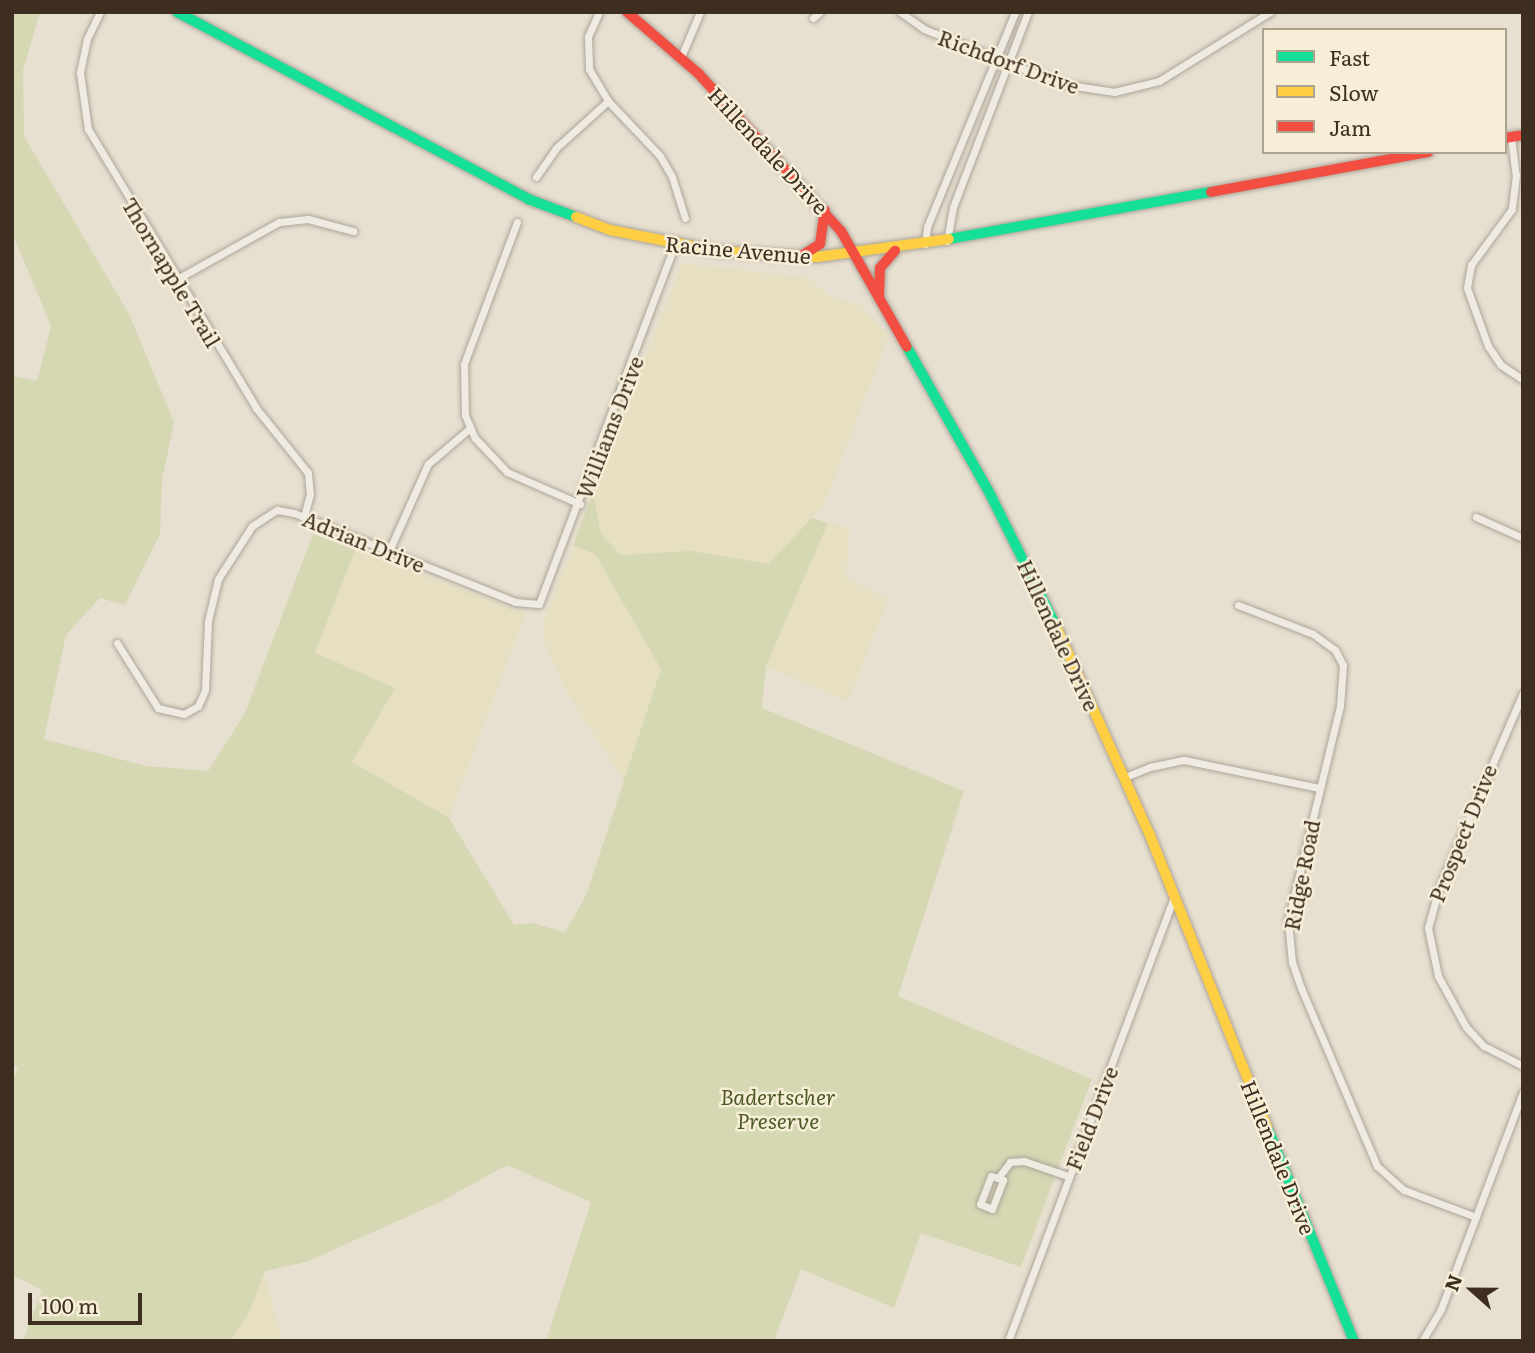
<!DOCTYPE html>
<style>
body{margin:0}
#map{position:relative;width:1535px;height:1353px;overflow:hidden;background:#e7e0d1;font-family:Literata,serif}
div>[style]{position:absolute}
[style*='--x']{left:calc(var(--x)*1px);top:calc(var(--y)*1px);width:calc(var(--w)*1px);rotate:calc(var(--a)*1deg)}
.farmland>*{inset:0;background:#e6dfc2}
.green>*{inset:0;background:#d6d7b3}
.roads{filter:drop-shadow(0 0 2px #ada599) drop-shadow(0 0 2px #ada599)}
.street>*{height:7px;margin:-3.5px;padding:0 3.5px;transform-origin:3.5px;border-radius:3.5px;background:#efebe3}
.fast>*{height:10px;margin:-5px;padding:0 5px;transform-origin:5px;border-radius:5px;background:#16e098}
.slow>*{height:10px;margin:-5px;padding:0 5px;transform-origin:5px;border-radius:5px;background:#ffcf43}
.jam>*{height:10px;margin:-5px;padding:0 5px;transform-origin:5px;border-radius:5px;background:#f24e42}
span{translate:-50% -50%;white-space:nowrap;text-align:center;line-height:1.15;-webkit-text-stroke:5px #f7eed8;paint-order:stroke}
.street-label{font-size:21px;color:#3d2e20}
.park-label{font-size:21px;color:#4d5a26;font-style:italic}
.frame{position:absolute;inset:0;border:14px solid #3d2e20;pointer-events:none}
.legend{position:absolute;left:1262px;top:28px;width:245px;height:126px;box-sizing:border-box;background:#f7eed8;border:2px solid #ada18e;margin:0;padding:9px 12px;list-style:none;font-size:21px;color:#3d2e20}
.legend li{display:flex;align-items:center;gap:14px;height:35px}
.legend b{width:35px;border:2px solid #ada18e}
.north{position:absolute;left:1437px;top:1255px;width:70px;height:70px;-webkit-text-stroke:5px #f7eed8;paint-order:stroke;rotate:291deg;font-size:19px;font-weight:700;line-height:28px;text-align:center;color:#3d2e20}
.north::after{content:'';display:block;margin:auto;width:24px;height:32px;background:#3d2e20;clip-path:polygon(50% 0,100% 100%,50% 72%,0 100%)}
.scale{position:absolute;left:28px;top:1293px;width:114px;height:32px;box-sizing:border-box;border:4px solid #3d2e20;border-top:0;padding-left:9px;font-size:21px;line-height:24px;white-space:nowrap;color:#3d2e20;-webkit-text-stroke:5px #f7eed8;paint-order:stroke}
</style>
<div id="map">
<div class="farmland">
<i style="clip-path:polygon(682px 263px,809px 278px,832px 298px,860px 304px,889px 336px,823px 507px,769px 564px,691px 551px,621px 555px,601px 534px,593px 492px)"></i>
<i style="clip-path:polygon(828px 523px,850px 528px,846px 578px,888px 599px,848px 702px,766px 666px)"></i>
<i style="clip-path:polygon(573px 546px,595px 554px,661px 668px,625px 782px,567px 693px,543px 641px,544px 620px)"></i>
<i style="clip-path:polygon(355px 550px,526px 613px,449px 818px,352px 762px,314px 653px)"></i>
<i style="clip-path:polygon(257px 1244px,282px 1341px,230px 1341px,246px 1317px)"></i>
</div>
<div class="green">
<i style="clip-path:polygon(12px 12px,40px 12px,23px 71px,24px 136px,129px 314px,174px 422px,162px 480px,160px 534px,125px 605px,100px 598px,66px 635px,44px 739px,146px 766px,208px 771px,245px 713px,313px 534px,355px 550px,315px 653px,395px 688px,352px 762px,449px 818px,514px 925px,534px 923px,565px 933px,586px 895px,661px 669px,595px 554px,573px 546px,593px 492px,601px 534px,621px 555px,691px 551px,768px 564px,812px 518px,828px 523px,766px 666px,762px 708px,964px 791px,898px 996px,1092px 1079px,1021px 1267px,921px 1233px,894px 1308px,801px 1269px,774px 1341px,546px 1341px,591px 1202px,507px 1165px,438px 1203px,306px 1262px,265px 1271px,247px 1317px,230px 1341px,23px 1341px,42px 1290px,12px 1275px,12px 1083px,18px 1068px,12px 1064px,12px 376px,37px 381px,51px 326px,12px 232px)"></i>
</div>
<div class="roads">
<div class="street">
<i style="--x:100;--y:12;--w:30;--a:116"></i>
<i style="--x:87;--y:39;--w:35;--a:102"></i>
<i style="--x:80;--y:73;--w:57;--a:81.9"></i>
<i style="--x:88;--y:129;--w:326;--a:58.9"></i>
<i style="--x:256;--y:408;--w:83;--a:51.3"></i>
<i style="--x:308;--y:473;--w:21;--a:85"></i>
<i style="--x:310;--y:494;--w:24;--a:105"></i>
<i style="--x:599;--y:12;--w:27;--a:114"></i>
<i style="--x:588;--y:37;--w:32;--a:88"></i>
<i style="--x:589;--y:69;--w:37;--a:59"></i>
<i style="--x:608;--y:101;--w:76;--a:46.6"></i>
<i style="--x:660;--y:156;--w:24;--a:60"></i>
<i style="--x:672;--y:177;--w:43;--a:72.4"></i>
<i style="--x:900;--y:12;--w:29;--a:35"></i>
<i style="--x:924;--y:29;--w:91;--a:22"></i>
<i style="--x:1008;--y:63;--w:65;--a:19.8"></i>
<i style="--x:1069;--y:85;--w:46;--a:8.8"></i>
<i style="--x:1114;--y:92;--w:46;--a:-13.7"></i>
<i style="--x:1159;--y:81;--w:131;--a:-31.9"></i>
<i style="--x:813;--y:18;--w:9;--a:-41"></i>
<i style="--x:681;--y:57;--w:49;--a:-67.1"></i>
<i style="--x:1511;--y:137;--w:38;--a:83"></i>
<i style="--x:1516;--y:175;--w:34;--a:97"></i>
<i style="--x:1512;--y:209;--w:69;--a:126.2"></i>
<i style="--x:1471;--y:265;--w:23;--a:100"></i>
<i style="--x:1467;--y:288;--w:62;--a:70.1"></i>
<i style="--x:1488;--y:346;--w:23;--a:56"></i>
<i style="--x:1501;--y:365;--w:27;--a:34"></i>
<i style="--x:536;--y:177;--w:35;--a:-55"></i>
<i style="--x:556;--y:148;--w:70;--a:-42.1"></i>
<i style="--x:517;--y:222;--w:152;--a:110.5"></i>
<i style="--x:464;--y:364;--w:51;--a:88.9"></i>
<i style="--x:465;--y:415;--w:25;--a:67"></i>
<i style="--x:475;--y:438;--w:47;--a:46.7"></i>
<i style="--x:507;--y:472;--w:80;--a:23.7"></i>
<i style="--x:947;--y:241;--w:35;--a:-80"></i>
<i style="--x:953;--y:207;--w:209;--a:-69"></i>
<i style="--x:925;--y:244;--w:17;--a:-83"></i>
<i style="--x:927;--y:227;--w:232;--a:-67.7"></i>
<i style="--x:177;--y:279;--w:117;--a:-29.2"></i>
<i style="--x:279;--y:222;--w:29;--a:-6"></i>
<i style="--x:308;--y:219;--w:47;--a:14.9"></i>
<i style="--x:1476;--y:517;--w:51;--a:24.1"></i>
<i style="--x:389;--y:551;--w:95;--a:-65.9"></i>
<i style="--x:428;--y:464;--w:54;--a:-40.5"></i>
<i style="--x:1238;--y:605;--w:80;--a:21.1"></i>
<i style="--x:1313;--y:634;--w:27;--a:36"></i>
<i style="--x:1335;--y:650;--w:17;--a:62"></i>
<i style="--x:1343;--y:665;--w:41;--a:94.2"></i>
<i style="--x:1340;--y:706;--w:221;--a:103.6"></i>
<i style="--x:1288;--y:921;--w:41;--a:84.4"></i>
<i style="--x:1292;--y:962;--w:28;--a:71"></i>
<i style="--x:1301;--y:988;--w:194;--a:66.9"></i>
<i style="--x:1377;--y:1166;--w:36;--a:42"></i>
<i style="--x:1404;--y:1190;--w:77;--a:20.6"></i>
<i style="--x:117;--y:643;--w:77;--a:57.8"></i>
<i style="--x:158;--y:708;--w:27;--a:13"></i>
<i style="--x:184;--y:714;--w:16;--a:-30"></i>
<i style="--x:198;--y:706;--w:17;--a:-66"></i>
<i style="--x:205;--y:690;--w:69;--a:-87.5"></i>
<i style="--x:208;--y:621;--w:43;--a:-76.6"></i>
<i style="--x:218;--y:579;--w:63;--a:-57.3"></i>
<i style="--x:252;--y:526;--w:30;--a:-33"></i>
<i style="--x:277;--y:510;--w:17;--a:10"></i>
<i style="--x:294;--y:513;--w:238;--a:21.9"></i>
<i style="--x:515;--y:602;--w:24;--a:5"></i>
<i style="--x:539;--y:604;--w:385;--a:-69.3"></i>
<i style="--x:1523;--y:693;--w:212;--a:113.3"></i>
<i style="--x:1439;--y:888;--w:41;--a:105.4"></i>
<i style="--x:1428;--y:928;--w:49;--a:78.2"></i>
<i style="--x:1438;--y:976;--w:58;--a:61.2"></i>
<i style="--x:1466;--y:1027;--w:26;--a:47"></i>
<i style="--x:1484;--y:1046;--w:44;--a:27.1"></i>
<i style="--x:1125;--y:777;--w:27;--a:-22"></i>
<i style="--x:1150;--y:767;--w:35;--a:-12"></i>
<i style="--x:1184;--y:760;--w:138;--a:11.7"></i>
<i style="--x:998;--y:1178;--w:7;--a:-164"></i>
<i style="--x:991;--y:1176;--w:30;--a:111"></i>
<i style="--x:980;--y:1204;--w:13;--a:23"></i>
<i style="--x:992;--y:1209;--w:31;--a:-69"></i>
<i style="--x:1003;--y:1180;--w:5;--a:-158"></i>
<i style="--x:998;--y:1178;--w:20;--a:-53"></i>
<i style="--x:1010;--y:1162;--w:14;--a:-4"></i>
<i style="--x:1024;--y:1161;--w:46;--a:18.8"></i>
<i style="--x:1008;--y:1341;--w:475;--a:-69.5"></i>
<i style="--x:1422;--y:1341;--w:37;--a:-59"></i>
<i style="--x:1441;--y:1309;--w:232;--a:-69.3"></i>
</div>
<div class="fast">
<i style="--x:177;--y:12;--w:398;--a:28"></i>
<i style="--x:528;--y:199;--w:51;--a:20.6"></i>
<i style="--x:949;--y:239;--w:266;--a:-10.2"></i>
<i style="--x:907;--y:347;--w:169;--a:60.5"></i>
<i style="--x:990;--y:494;--w:145;--a:63.4"></i>
<i style="--x:1267;--y:1127;--w:231;--a:67.9"></i>
</div>
<div class="slow">
<i style="--x:576;--y:217;--w:36;--a:21"></i>
<i style="--x:610;--y:230;--w:109;--a:11.1"></i>
<i style="--x:717;--y:251;--w:100;--a:3.4"></i>
<i style="--x:817;--y:257;--w:133;--a:-7.8"></i>
<i style="--x:1055;--y:624;--w:229;--a:65.8"></i>
<i style="--x:1149;--y:833;--w:317;--a:68.1"></i>
</div>
<div class="jam">
<i style="--x:627;--y:12;--w:95;--a:40.7"></i>
<i style="--x:699;--y:74;--w:212;--a:47.9"></i>
<i style="--x:841;--y:231;--w:133;--a:60.4"></i>
<i style="--x:1505;--y:138;--w:18;--a:-9"></i>
<i style="--x:1211;--y:192;--w:221;--a:-10.4"></i>
<i style="--x:803;--y:255;--w:20;--a:-33"></i>
<i style="--x:820;--y:244;--w:34;--a:-82"></i>
<i style="--x:879;--y:296;--w:28;--a:-88"></i>
<i style="--x:880;--y:268;--w:23;--a:-49"></i>
</div>
</div>
<div class="street-label">
<span style="left:1009px;top:61px;rotate:20deg">Richdorf Drive</span>
<span style="left:769px;top:150px;rotate:47deg">Hillendale Drive</span>
<span style="left:738px;top:249px;rotate:5deg">Racine Avenue</span>
<span style="left:172px;top:272px;rotate:59deg">Thornapple Trail</span>
<span style="left:609px;top:427px;rotate:-69deg">Williams Drive</span>
<span style="left:364px;top:541px;rotate:22deg">Adrian Drive</span>
<span style="left:1059px;top:635px;rotate:65deg">Hillendale Drive</span>
<span style="left:1462px;top:833px;rotate:-68deg">Prospect Drive</span>
<span style="left:1301px;top:875px;rotate:-79deg">Ridge Road</span>
<span style="left:1091px;top:1118px;rotate:-69deg">Field Drive</span>
<span style="left:1279px;top:1157px;rotate:68deg">Hillendale Drive</span>
</div>
<div class="park-label">
<span style="left:778px;top:1108px">Badertscher<br>Preserve</span>
</div>
<div class="frame"></div>
<ul class="legend">
<li><b style="height:9px;background:#16e098"></b>Fast</li>
<li><b style="height:9px;background:#ffcf43"></b>Slow</li>
<li><b style="height:9px;background:#f24e42"></b>Jam</li>
</ul>
<div class="north">N</div>
<div class="scale">100 m</div>
</div>
